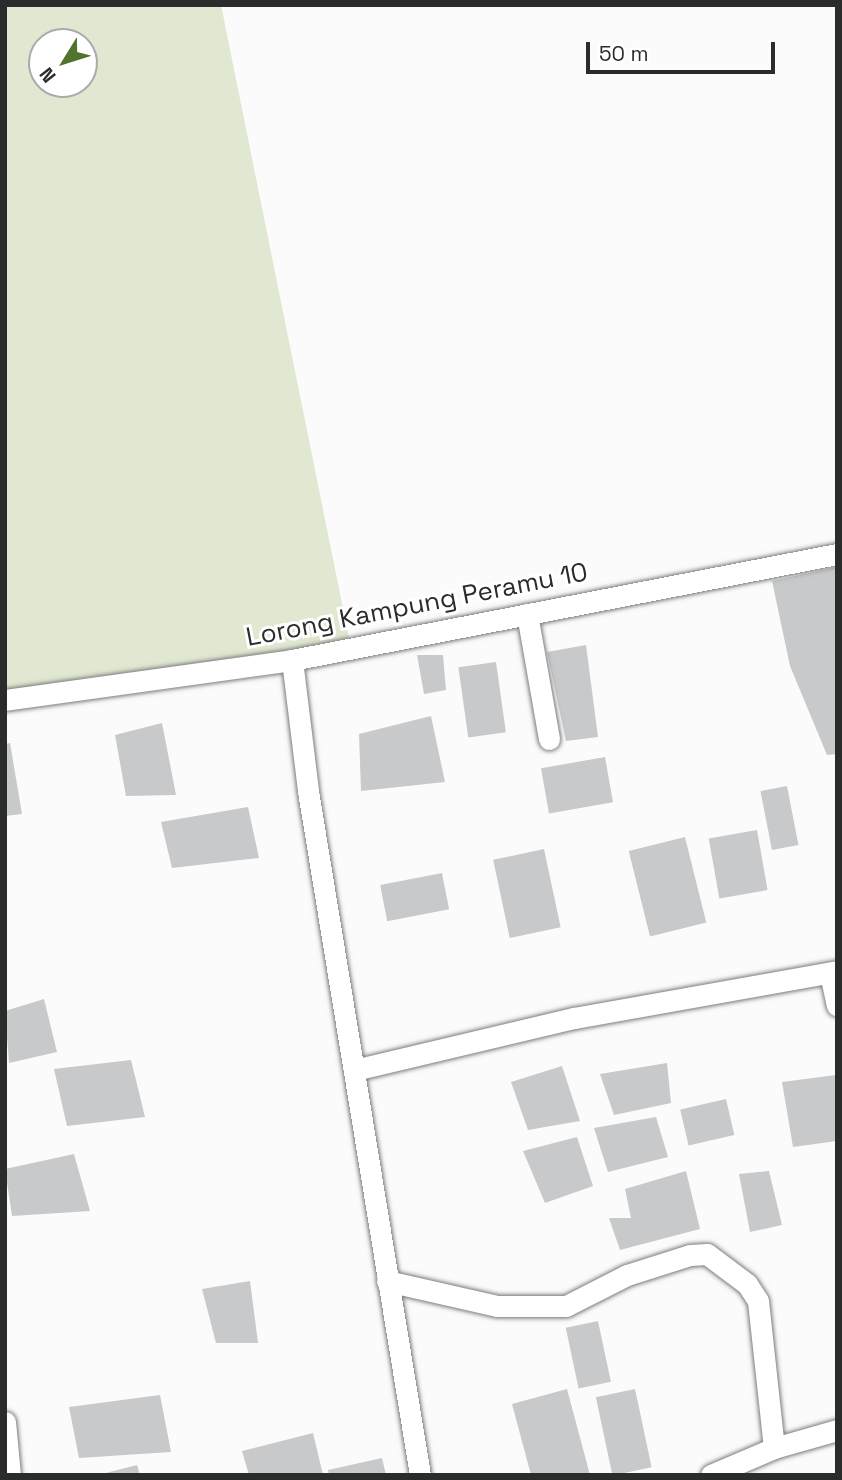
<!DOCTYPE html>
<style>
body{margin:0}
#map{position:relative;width:842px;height:1480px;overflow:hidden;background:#fbfbfc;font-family:"Space Grotesk",sans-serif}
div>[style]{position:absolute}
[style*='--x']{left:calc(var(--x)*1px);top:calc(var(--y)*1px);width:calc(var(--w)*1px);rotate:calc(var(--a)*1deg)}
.green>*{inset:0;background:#e1e8d1}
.building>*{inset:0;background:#c8c9ca;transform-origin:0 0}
.roads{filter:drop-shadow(0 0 2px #7c7d7e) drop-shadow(0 0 2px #7c7d7e)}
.street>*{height:21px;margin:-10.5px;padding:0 10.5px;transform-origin:10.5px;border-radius:10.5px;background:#fff}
span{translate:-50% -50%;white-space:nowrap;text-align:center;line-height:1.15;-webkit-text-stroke:6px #fff;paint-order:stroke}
.street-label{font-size:26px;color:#2a2b2b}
.frame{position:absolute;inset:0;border:7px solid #2a2b2b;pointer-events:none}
.north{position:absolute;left:28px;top:28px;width:70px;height:70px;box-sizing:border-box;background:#fff;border:2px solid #aaa;border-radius:50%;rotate:232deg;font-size:19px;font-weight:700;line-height:28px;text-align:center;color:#2a2b2b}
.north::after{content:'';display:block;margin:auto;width:24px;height:32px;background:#51742c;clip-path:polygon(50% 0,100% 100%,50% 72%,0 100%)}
.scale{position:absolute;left:586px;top:42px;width:189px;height:32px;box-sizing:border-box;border:4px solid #2a2b2b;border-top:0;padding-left:9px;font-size:21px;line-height:24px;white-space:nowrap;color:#2a2b2b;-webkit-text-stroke:5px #fff;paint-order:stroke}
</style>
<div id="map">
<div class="green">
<i style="clip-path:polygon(evenodd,5px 5px,221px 5px,349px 638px,5px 707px,5px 5px,42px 42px,84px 42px,84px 84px,42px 84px,42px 42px)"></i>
</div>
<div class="building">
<i style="clip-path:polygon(837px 567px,837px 754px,827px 755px,790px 666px,772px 581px)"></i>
<i style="clip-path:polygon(586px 645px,598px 737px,566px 741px,547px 652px)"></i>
<i style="clip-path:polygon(417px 655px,443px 655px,446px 690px,424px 694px)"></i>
<i style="left:496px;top:662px;width:71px;height:38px;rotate:82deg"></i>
<i style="clip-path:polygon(431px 716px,445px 782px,361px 791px,359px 734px)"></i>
<i style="clip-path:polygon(162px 723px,176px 795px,126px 796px,115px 735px)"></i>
<i style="clip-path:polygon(10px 743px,22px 814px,5px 816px,5px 744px)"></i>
<i style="left:605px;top:757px;width:46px;height:65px;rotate:80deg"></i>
<i style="left:787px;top:786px;width:60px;height:27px;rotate:79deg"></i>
<i style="clip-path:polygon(248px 807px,259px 858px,172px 868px,161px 822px)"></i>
<i style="left:757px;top:830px;width:61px;height:49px;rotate:80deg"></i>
<i style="left:685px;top:837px;width:88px;height:58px;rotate:76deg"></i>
<i style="left:544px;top:849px;width:80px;height:52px;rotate:78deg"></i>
<i style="left:442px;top:873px;width:37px;height:63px;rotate:79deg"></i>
<i style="clip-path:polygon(44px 999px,57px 1052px,9px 1063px,5px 1011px)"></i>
<i style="clip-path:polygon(131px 1060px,145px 1117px,67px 1126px,54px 1069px)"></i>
<i style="clip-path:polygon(667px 1063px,671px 1103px,614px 1115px,600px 1074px)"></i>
<i style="clip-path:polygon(562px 1066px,580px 1121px,528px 1130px,511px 1082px)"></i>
<i style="clip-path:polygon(836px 1075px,837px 1141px,793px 1147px,782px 1082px)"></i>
<i style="left:726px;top:1099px;width:37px;height:47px;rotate:77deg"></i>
<i style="clip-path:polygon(656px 1117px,668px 1157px,608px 1172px,594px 1128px)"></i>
<i style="clip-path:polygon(577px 1137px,593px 1186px,545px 1203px,523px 1151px)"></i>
<i style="clip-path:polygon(74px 1154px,90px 1211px,12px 1216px,5px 1169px)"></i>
<i style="clip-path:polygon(686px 1171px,700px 1229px,620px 1250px,609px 1218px,631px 1218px,625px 1189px)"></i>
<i style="clip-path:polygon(769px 1171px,782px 1225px,750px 1232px,739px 1174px)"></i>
<i style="clip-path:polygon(250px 1281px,258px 1343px,216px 1343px,202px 1289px)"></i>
<i style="left:598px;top:1321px;width:62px;height:33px;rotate:78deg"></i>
<i style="clip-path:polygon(567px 1389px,590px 1475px,531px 1475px,512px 1404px)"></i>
<i style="left:635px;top:1389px;width:80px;height:40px;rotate:78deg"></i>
<i style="clip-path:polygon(160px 1395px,171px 1452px,79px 1458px,69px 1407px)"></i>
<i style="clip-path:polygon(313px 1433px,323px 1475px,249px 1475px,242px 1451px)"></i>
<i style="clip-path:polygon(382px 1458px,386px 1475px,329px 1475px,328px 1470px)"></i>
<i style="clip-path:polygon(137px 1465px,140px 1475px,102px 1475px,102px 1474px)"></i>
</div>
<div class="roads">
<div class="street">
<i style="--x:527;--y:614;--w:127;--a:80"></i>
<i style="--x:292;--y:660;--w:132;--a:83"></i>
<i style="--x:308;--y:791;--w:693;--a:80.7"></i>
<i style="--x:5;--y:700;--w:290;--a:-7.9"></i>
<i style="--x:292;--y:660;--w:555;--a:-11.01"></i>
<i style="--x:830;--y:973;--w:33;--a:78"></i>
<i style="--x:354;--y:1070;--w:226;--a:-13.3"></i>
<i style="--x:574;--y:1018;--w:267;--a:-10.1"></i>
<i style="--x:387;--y:1281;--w:113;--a:12.8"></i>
<i style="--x:497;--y:1306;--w:69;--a:0"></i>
<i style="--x:566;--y:1306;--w:68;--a:-26.9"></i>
<i style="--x:627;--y:1275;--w:66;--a:-17.6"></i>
<i style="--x:690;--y:1255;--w:17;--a:-3"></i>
<i style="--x:707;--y:1254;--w:50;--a:36.9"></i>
<i style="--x:747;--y:1284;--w:20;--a:57"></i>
<i style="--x:758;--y:1301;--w:148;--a:83.8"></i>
<i style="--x:5;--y:1422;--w:53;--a:84.6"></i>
<i style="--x:711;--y:1475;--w:69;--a:-23.2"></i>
<i style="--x:774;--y:1448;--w:66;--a:-15.9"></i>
</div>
</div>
<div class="street-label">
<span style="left:417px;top:605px;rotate:-11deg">Lorong Kampung Peramu 10</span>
</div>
<div class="frame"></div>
<div class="north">N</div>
<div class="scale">50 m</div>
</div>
